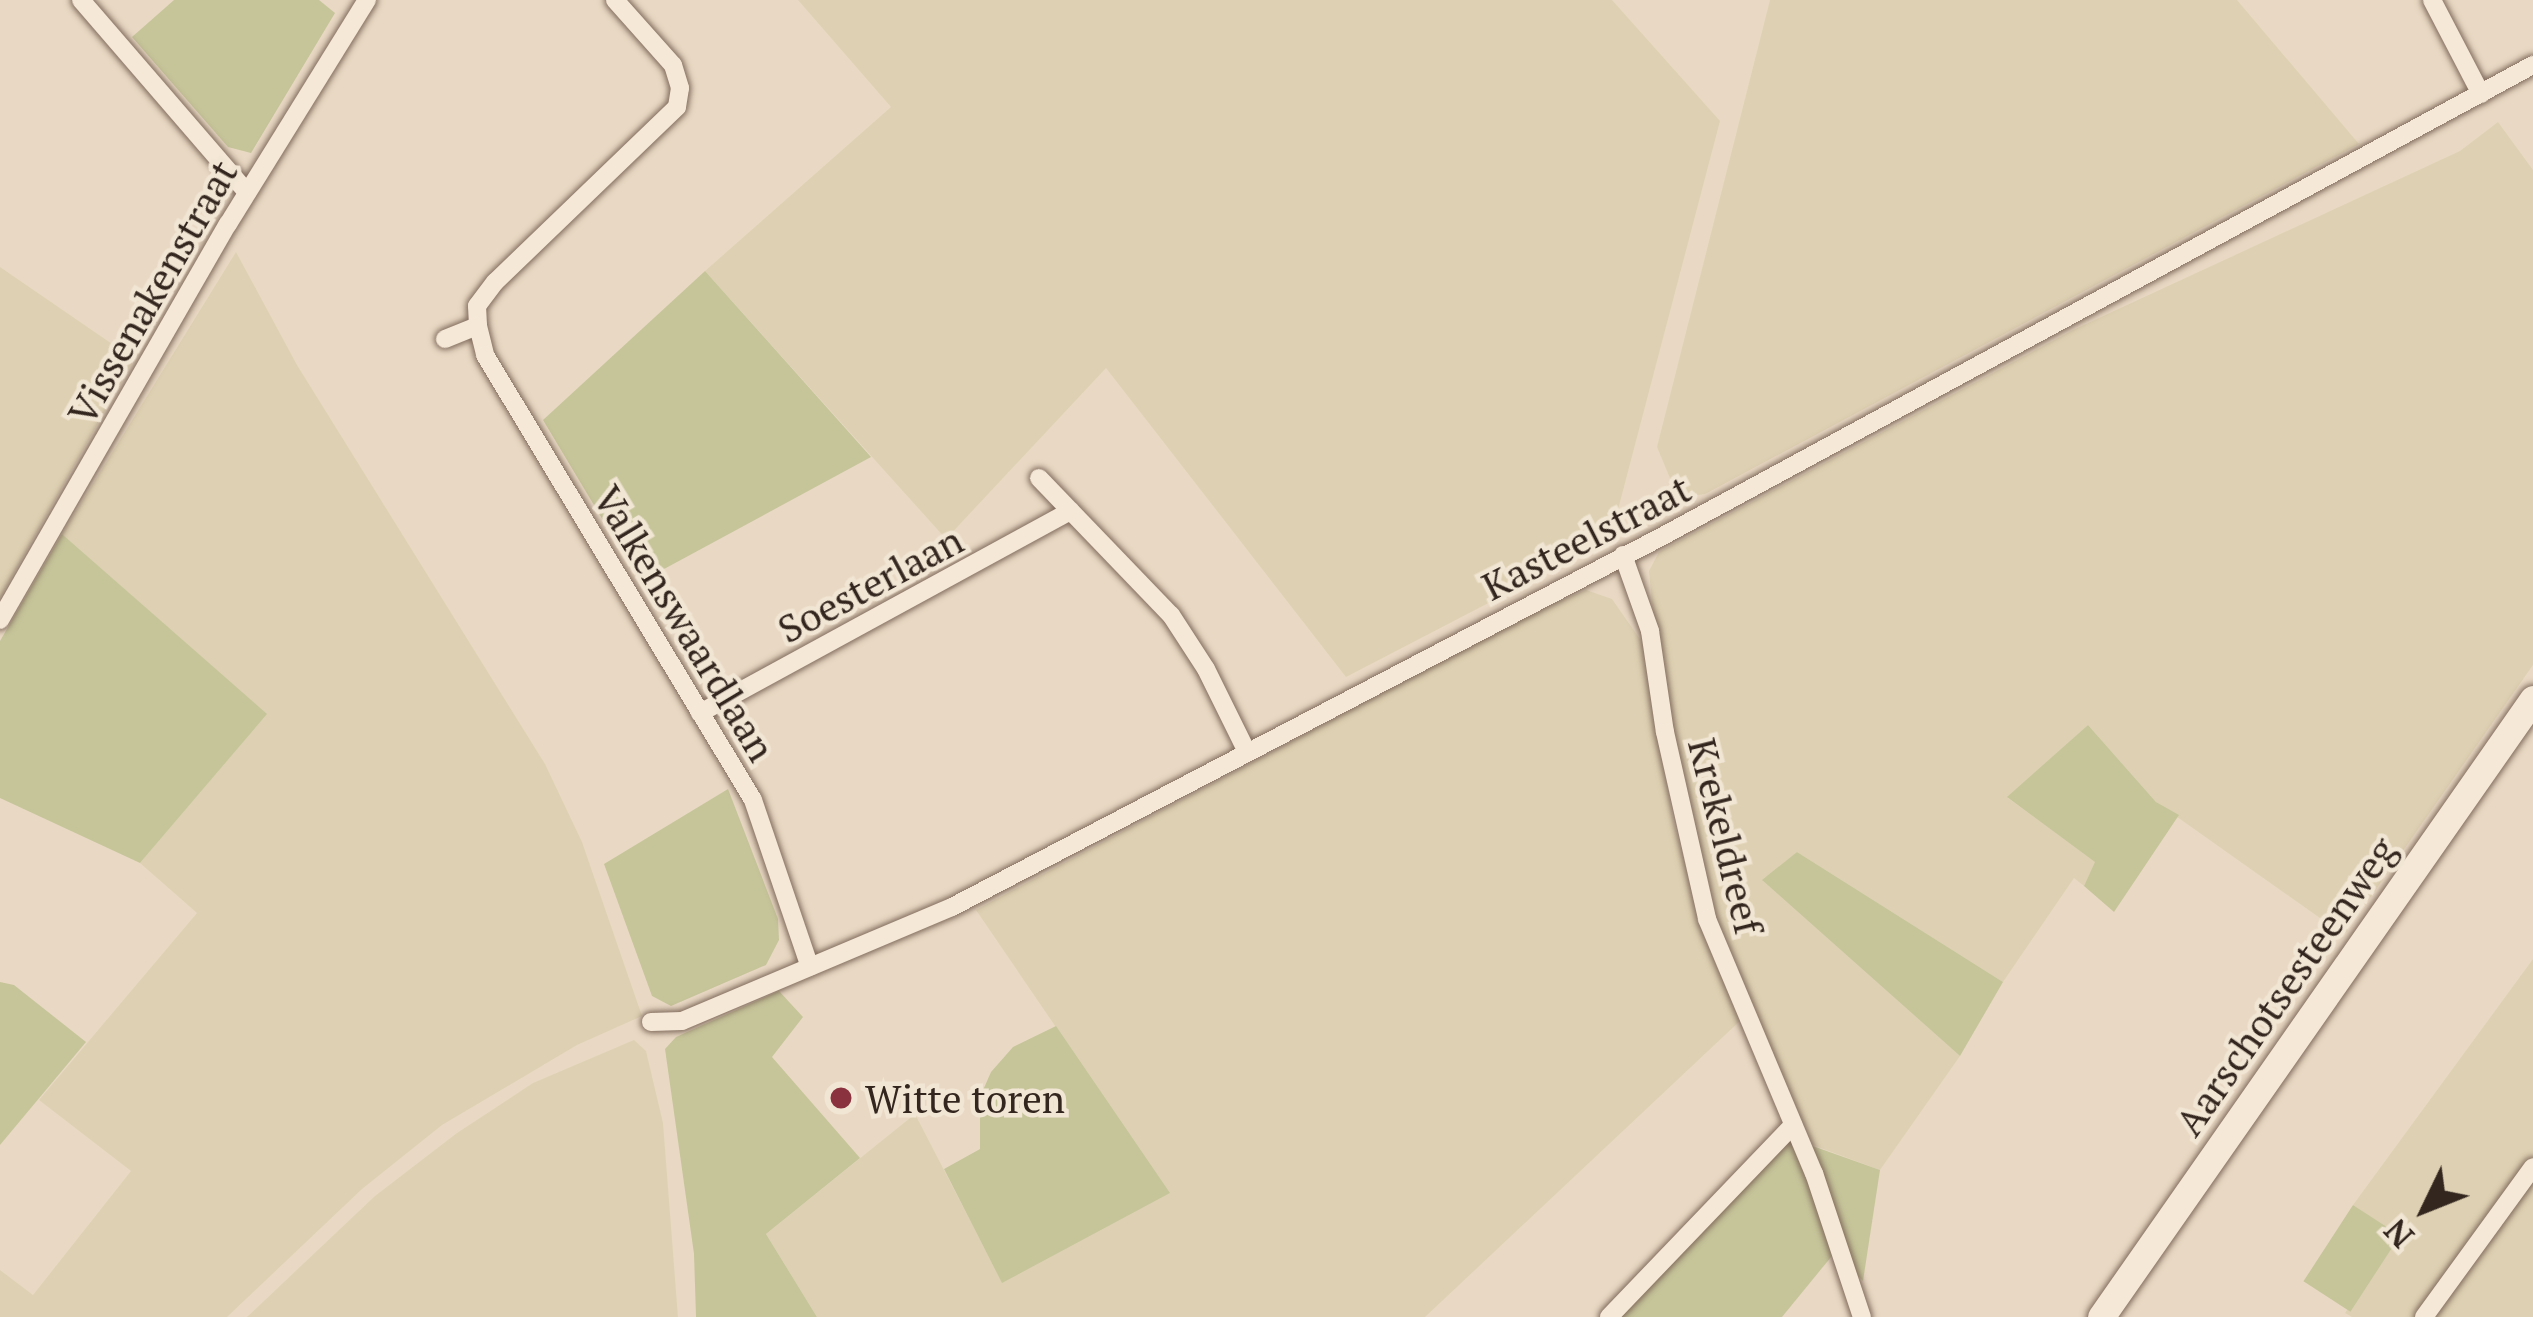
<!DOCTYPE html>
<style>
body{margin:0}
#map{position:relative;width:2533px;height:1317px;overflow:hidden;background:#e9d9c4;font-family:"PT Serif",serif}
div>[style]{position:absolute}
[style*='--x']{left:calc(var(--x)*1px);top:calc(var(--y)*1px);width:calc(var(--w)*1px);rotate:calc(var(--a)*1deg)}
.farmland>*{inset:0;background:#ded1b3}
.green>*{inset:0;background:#c6c59a;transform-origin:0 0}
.roads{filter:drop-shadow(0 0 3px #826c5d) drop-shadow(0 0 3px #826c5d)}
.street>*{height:18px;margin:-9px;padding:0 9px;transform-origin:9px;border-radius:9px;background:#f5e8d7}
.secondary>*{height:27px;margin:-13.5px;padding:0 13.5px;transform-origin:13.5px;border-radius:13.5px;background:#f5e8d7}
.dots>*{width:33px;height:33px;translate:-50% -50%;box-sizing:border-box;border:6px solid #f1e5d3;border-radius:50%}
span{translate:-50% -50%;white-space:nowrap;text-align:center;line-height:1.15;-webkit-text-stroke:9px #f1e5d3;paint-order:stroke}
.street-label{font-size:39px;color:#33261f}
.poi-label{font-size:39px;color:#33261f}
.left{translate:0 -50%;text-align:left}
.north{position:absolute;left:2365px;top:1149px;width:120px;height:120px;-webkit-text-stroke:9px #f1e5d3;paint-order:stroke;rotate:227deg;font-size:33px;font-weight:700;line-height:48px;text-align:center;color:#33261f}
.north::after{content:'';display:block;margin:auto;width:42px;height:54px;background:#33261f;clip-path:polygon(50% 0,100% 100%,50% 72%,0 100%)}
</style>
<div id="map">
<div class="farmland">
<i style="clip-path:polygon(798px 0,1612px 0,1720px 121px,1610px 540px,1346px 677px,1106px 368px,946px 539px,705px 271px,891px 107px)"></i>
<i style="clip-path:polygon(1770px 0,2237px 0,2359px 144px,1705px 494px,1690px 496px,1672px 483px,1657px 447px)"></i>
<i style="clip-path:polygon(2498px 122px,2533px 170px,2533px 665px,2344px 935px,2156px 802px,2088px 725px,2008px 798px,2096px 862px,2084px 886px,2074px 878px,2003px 982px,1797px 852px,1763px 881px,1960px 1056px,1880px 1170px,1807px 1143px,1712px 914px,1689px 836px,1653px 613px,1649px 571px,1659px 552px,2073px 330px,2460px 151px)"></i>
<i style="clip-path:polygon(236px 252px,297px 365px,545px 764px,582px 842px,642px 1016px,577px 1045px,442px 1125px,362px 1189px,227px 1317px,0 1317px,0 1270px,33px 1295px,131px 1171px,39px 1100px,197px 913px,140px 863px,266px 714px,62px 534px)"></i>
<i style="clip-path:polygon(0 267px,134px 359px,0 598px)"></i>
<i style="clip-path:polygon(1586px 590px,1612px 599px,1644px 645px,1673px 820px,1701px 921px,1741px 1020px,1425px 1317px,817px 1317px,766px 1234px,915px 1114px,1002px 1282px,1169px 1193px,976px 910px,1532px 613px)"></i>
<i style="clip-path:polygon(2533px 959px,2533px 1162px,2418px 1317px,2352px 1317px,2345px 1313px,2399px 1236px,2353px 1205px)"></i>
<i style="clip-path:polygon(634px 1040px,646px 1051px,663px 1123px,678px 1317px,247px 1317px,375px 1196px,457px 1133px,533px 1083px)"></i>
<i style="clip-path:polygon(2533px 1179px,2533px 1317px,2432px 1317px)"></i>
</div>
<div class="green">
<i style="clip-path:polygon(174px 0,319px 0,335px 13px,251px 153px,228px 147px,132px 37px)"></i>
<i style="clip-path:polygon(705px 271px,871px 457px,640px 582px,543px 420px)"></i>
<i style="clip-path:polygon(62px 534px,267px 714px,140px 863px,0 798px,0 641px)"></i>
<i style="clip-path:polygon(2088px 725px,2156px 802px,2179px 815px,2114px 912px,2084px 886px,2095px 862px,2007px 797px)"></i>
<i style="clip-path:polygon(728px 789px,778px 919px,779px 940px,766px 965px,671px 1006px,652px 996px,604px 864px)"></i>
<i style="clip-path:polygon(1797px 852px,2003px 982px,1960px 1056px,1762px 880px)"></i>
<i style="clip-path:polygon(0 982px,14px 985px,86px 1042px,0 1145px)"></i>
<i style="clip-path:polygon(779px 991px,803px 1017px,772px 1057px,860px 1158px,766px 1234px,817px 1317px,696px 1317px,694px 1254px,665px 1049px,676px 1037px)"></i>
<i style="clip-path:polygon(1056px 1026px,1170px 1193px,1002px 1283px,944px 1169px,980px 1149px,980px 1097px,991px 1072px,1013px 1047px)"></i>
<i style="clip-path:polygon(1790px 1140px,1836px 1251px,1782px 1317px,1621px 1317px)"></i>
<i style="clip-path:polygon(1807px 1144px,1880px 1170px,1863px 1281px,1858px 1276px)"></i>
<i style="left:2353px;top:1205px;width:56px;height:91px;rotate:33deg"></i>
</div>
<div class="roads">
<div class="street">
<i style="--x:81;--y:0;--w:254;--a:49.2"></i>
<i style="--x:615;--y:0;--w:87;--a:48.3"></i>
<i style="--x:673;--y:65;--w:24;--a:73"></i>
<i style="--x:680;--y:88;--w:19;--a:99"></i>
<i style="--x:677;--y:107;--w:252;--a:136.1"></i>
<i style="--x:495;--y:282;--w:30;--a:127"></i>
<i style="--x:477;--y:306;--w:20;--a:87"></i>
<i style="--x:478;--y:326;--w:30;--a:76"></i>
<i style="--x:485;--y:355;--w:519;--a:58.94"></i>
<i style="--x:753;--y:800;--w:176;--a:71.2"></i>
<i style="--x:2432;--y:0;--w:106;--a:62.5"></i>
<i style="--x:445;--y:339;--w:35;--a:-22"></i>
<i style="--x:1039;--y:478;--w:190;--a:46.1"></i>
<i style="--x:1171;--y:615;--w:64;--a:57.1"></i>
<i style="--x:1206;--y:669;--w:90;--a:63.7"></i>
<i style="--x:1623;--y:555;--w:81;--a:70.4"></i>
<i style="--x:1650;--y:631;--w:102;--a:81.6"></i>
<i style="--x:1665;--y:732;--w:192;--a:77.3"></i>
<i style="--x:1707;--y:919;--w:276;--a:67.2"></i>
<i style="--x:1814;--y:1173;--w:152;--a:71.6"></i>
<i style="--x:0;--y:620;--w:457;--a:-60.1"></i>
<i style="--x:228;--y:224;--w:264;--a:-58.2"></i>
<i style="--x:700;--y:713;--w:422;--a:-28.6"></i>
<i style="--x:651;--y:1022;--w:31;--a:-2"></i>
<i style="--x:682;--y:1021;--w:293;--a:-22.9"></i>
<i style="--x:952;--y:907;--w:800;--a:-27.56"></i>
<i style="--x:1661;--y:537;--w:992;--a:-28.43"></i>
<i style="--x:1609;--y:1317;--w:266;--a:-46.2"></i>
<i style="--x:2424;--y:1317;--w:185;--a:-54"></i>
</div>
<div class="secondary">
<i style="--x:2101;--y:1317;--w:754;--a:-55.05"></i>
</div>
</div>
<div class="dots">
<i style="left:841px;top:1098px;background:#8a333f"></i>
</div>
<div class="street-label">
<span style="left:152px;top:292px;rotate:-60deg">Vissenakenstraat</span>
<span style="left:1586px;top:537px;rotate:-27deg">Kasteelstraat</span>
<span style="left:870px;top:584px;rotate:-28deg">Soesterlaan</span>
<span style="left:685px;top:623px;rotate:59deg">Valkenswaardlaan</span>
<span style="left:1726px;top:836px;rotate:76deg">Krekeldreef</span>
<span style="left:2285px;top:986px;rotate:-55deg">Aarschotsesteenweg</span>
</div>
<div class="poi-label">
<span class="left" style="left:865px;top:1098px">Witte toren</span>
</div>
<div class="north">N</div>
</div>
